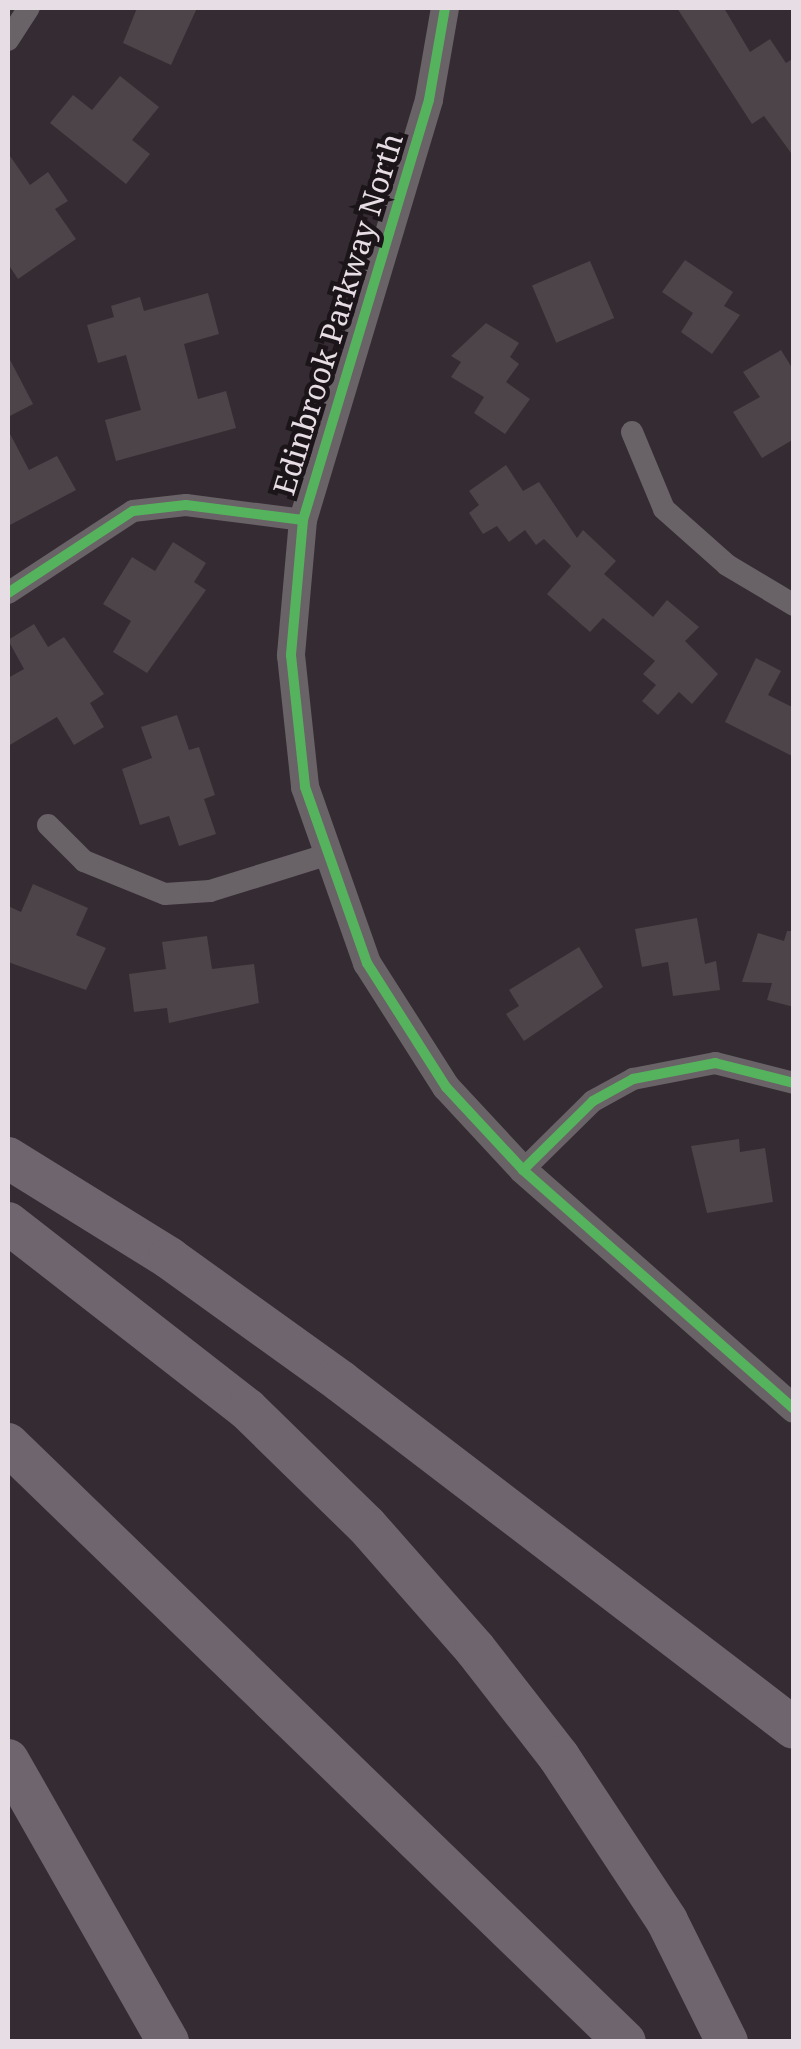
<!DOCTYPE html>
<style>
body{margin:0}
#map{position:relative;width:801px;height:2049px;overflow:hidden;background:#342c32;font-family:"Noto Serif",serif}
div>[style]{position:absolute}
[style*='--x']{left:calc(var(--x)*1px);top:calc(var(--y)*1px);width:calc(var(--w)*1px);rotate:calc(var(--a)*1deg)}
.building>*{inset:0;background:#4c4448;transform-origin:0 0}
.minor>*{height:22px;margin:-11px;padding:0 11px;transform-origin:11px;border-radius:11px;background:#696267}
.tertiary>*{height:28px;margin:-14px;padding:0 14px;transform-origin:14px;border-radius:14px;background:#696267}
.motorway>*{height:42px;margin:-21px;padding:0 21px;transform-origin:21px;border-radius:21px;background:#6e656f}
.cycleway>*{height:10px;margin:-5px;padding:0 5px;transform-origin:5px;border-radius:5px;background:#56b35d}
span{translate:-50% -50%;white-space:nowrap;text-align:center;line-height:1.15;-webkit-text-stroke:9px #1b1419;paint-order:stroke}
.street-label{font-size:30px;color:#e7dde4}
.frame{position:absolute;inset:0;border:10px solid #e7dde4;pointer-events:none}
</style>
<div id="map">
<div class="building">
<i style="clip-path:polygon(137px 8px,197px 8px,171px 65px,123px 43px)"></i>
<i style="clip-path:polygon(677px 8px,724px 8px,750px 52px,770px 39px,786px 63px,794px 58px,794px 157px,764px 116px,752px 124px)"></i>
<i style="clip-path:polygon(120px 76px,159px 107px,132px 140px,150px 154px,126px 184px,50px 123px,73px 95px,92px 110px)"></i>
<i style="clip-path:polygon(8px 153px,30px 185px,48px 172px,68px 201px,55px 209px,76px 239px,18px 279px,8px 264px)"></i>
<i style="clip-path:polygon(685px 260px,733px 292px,724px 306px,740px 315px,712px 354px,681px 332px,693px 313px,662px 292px)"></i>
<i style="left:590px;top:261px;width:62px;height:63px;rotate:67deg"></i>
<i style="clip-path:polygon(208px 293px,219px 334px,184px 344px,198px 399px,226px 391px,236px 428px,116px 461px,105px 420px,141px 410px,126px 355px,98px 363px,87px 325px,114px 317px,111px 306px,140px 297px,144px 311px)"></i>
<i style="clip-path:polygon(486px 323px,519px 343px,510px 357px,519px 364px,506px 382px,530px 399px,505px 434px,474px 413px,484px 397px,451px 377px,461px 362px,451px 356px)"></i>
<i style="clip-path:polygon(781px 350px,794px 371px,794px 439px,762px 458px,733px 412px,760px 397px,743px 372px)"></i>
<i style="clip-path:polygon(8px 356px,33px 404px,8px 417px)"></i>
<i style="clip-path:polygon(8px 430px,29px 470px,57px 456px,76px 490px,8px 526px)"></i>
<i style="clip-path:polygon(506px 465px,523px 491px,539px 482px,577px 538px,583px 530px,616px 561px,604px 574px,653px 617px,667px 600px,699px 627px,685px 641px,718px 674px,692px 704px,679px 692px,658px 715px,642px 701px,656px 685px,643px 674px,655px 661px,603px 618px,590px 632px,547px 594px,571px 566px,544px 539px,536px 545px,525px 530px,509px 542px,497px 526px,483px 534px,469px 513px,479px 505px,469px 491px)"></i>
<i style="clip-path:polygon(173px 542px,206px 563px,194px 582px,206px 590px,147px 673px,113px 652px,131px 621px,103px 604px,132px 557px,155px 571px)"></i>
<i style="clip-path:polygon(34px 624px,48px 647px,64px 637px,104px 694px,90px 703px,104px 727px,74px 745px,57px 717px,8px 746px,8px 678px,24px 669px,8px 640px)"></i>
<i style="clip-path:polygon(756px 658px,781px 671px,768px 695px,794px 708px,794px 757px,725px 722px)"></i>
<i style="clip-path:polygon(177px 715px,189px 750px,199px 747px,215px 795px,204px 799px,216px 834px,179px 846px,169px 816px,140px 825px,122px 769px,152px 758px,141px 727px)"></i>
<i style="clip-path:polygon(33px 884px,88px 908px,76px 935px,106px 948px,86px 990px,8px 962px,8px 906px,21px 912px)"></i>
<i style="clip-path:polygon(697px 918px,705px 964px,716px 961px,720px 990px,673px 996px,668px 962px,642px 967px,635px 929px)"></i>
<i style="clip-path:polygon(787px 931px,794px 931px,794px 1007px,767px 1000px,772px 983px,742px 982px,758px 933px,784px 941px)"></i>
<i style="clip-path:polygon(207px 936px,212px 969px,254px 964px,259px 1003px,169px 1023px,167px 1008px,134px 1012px,129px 974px,166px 969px,162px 942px)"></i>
<i style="clip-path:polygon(579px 947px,603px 987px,524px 1041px,506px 1014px,519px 1006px,509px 990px)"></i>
<i style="clip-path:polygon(739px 1139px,740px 1152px,765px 1148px,773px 1202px,707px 1213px,691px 1146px)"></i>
</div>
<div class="minor">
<i style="--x:8;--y:40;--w:38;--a:-57"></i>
<i style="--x:632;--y:432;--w:83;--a:67.4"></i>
<i style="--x:664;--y:509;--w:84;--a:41.6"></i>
<i style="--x:727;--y:565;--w:78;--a:30.8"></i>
<i style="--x:8;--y:593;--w:149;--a:-33.3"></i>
<i style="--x:133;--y:511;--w:53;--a:-6.5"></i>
<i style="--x:186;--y:505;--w:118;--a:7.3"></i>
<i style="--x:48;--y:825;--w:51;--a:45"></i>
<i style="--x:84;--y:861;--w:87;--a:22.2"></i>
<i style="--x:165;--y:894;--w:45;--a:-3.8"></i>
<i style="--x:210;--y:891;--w:118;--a:-17.2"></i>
<i style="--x:523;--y:1170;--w:98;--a:-44.6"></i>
<i style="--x:593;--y:1101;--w:46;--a:-28.8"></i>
<i style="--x:633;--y:1079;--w:84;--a:-11"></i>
<i style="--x:715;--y:1063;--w:81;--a:14.2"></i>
</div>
<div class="tertiary">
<i style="--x:445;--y:8;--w:93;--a:99.9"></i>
<i style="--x:429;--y:100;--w:438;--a:106.7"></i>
<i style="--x:303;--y:520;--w:136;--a:95.1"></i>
<i style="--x:291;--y:655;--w:133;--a:83.9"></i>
<i style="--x:305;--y:787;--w:187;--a:70.6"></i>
<i style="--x:367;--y:963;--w:147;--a:57.5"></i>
<i style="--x:446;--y:1087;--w:113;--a:47.1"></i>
<i style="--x:523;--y:1170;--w:361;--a:41.4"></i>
</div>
<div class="motorway">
<i style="--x:8;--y:1158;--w:190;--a:31.8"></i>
<i style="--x:169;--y:1258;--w:211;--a:35.7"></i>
<i style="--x:340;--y:1381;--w:571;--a:37.39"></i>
<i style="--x:8;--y:1223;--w:303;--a:37.9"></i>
<i style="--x:247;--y:1409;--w:166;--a:44.3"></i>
<i style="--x:366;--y:1525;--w:165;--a:48.7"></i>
<i style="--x:475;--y:1649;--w:137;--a:52.1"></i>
<i style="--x:559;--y:1757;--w:196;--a:56.6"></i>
<i style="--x:667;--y:1921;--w:135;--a:63.6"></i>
<i style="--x:8;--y:1444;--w:859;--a:44.1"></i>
<i style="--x:8;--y:1760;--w:324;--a:60.4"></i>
</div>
<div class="cycleway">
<i style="--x:445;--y:8;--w:93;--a:99.9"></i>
<i style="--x:429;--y:100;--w:438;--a:106.7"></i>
<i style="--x:303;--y:520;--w:136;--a:95.1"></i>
<i style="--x:291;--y:655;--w:133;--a:83.9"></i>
<i style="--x:305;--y:787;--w:187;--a:70.6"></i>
<i style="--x:367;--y:963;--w:147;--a:57.5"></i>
<i style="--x:446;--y:1087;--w:113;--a:47.1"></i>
<i style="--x:523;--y:1170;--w:361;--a:41.4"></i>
<i style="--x:8;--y:593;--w:149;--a:-33.3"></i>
<i style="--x:133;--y:511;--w:53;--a:-6.5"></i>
<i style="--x:186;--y:505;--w:118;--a:7.3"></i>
<i style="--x:523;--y:1170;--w:98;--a:-44.6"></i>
<i style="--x:593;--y:1101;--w:46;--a:-28.8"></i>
<i style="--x:633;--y:1079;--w:84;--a:-11"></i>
<i style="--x:715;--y:1063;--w:81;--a:14.2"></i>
</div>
<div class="street-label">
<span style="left:338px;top:314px;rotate:-73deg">Edinbrook Parkway North</span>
</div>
<div class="frame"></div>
</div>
